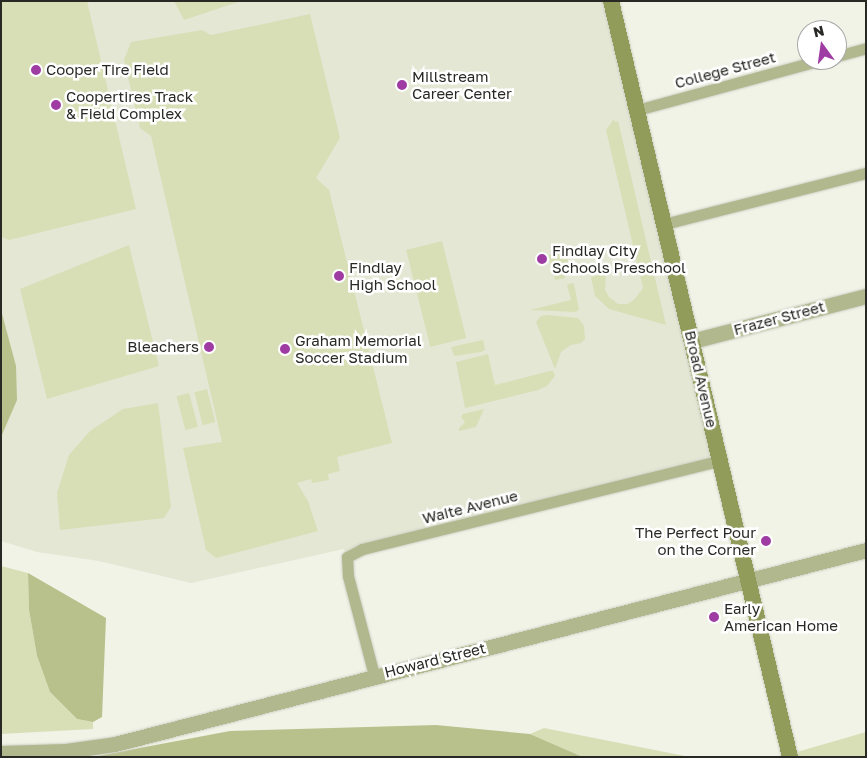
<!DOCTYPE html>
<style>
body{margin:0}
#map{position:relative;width:867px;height:758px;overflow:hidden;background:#f1f3e7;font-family:"Golos Text",sans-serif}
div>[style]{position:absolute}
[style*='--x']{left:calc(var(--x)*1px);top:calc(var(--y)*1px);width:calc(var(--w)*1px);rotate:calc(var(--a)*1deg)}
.built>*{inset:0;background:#e3e7d4}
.green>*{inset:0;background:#d8dfb7;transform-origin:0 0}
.forest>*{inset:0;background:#b8c18c}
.roads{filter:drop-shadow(0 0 1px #cdcfc4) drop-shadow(0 0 1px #cdcfc4)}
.minor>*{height:11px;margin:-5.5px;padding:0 5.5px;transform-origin:5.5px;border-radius:5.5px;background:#b1b88e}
.tertiary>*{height:15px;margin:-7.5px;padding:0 7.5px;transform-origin:7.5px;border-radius:7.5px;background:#b1b88e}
.secondary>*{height:16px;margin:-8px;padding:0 8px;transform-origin:8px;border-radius:8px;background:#929c5a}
.dots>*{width:14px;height:14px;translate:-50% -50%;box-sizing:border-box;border:2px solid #fff;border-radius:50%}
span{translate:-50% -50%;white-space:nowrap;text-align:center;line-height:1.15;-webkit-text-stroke:5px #fff;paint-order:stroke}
.poi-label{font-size:15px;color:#282925}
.left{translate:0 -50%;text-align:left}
.right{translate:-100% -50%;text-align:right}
.street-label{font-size:15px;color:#282925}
.frame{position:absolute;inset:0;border:2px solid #282925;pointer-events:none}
.north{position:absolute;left:797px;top:20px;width:50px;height:50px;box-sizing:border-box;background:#fff;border:1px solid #a9a9a8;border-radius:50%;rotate:346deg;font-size:14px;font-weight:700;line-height:20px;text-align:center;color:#282925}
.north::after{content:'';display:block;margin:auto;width:18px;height:22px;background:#9e3ca3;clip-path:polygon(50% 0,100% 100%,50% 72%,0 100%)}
</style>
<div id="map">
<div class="built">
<i style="clip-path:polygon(1px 1px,611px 1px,721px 460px,347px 557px,344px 549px,191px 583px,99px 561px,37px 552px,1px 541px)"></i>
</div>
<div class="green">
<i style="clip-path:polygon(1px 1px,87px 1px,136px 209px,9px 240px,1px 237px)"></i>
<i style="clip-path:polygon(174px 1px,241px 1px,184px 20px)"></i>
<i style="clip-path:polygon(310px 14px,340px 138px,316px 178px,329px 190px,392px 443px,337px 457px,340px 471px,328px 474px,329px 480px,312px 483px,311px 479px,297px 483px,308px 501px,318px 531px,216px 558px,206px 550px,183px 448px,222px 442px,151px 136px,140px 128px,124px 60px,131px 42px,202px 30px,211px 35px)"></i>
<i style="clip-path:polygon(614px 119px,615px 122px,618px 121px,666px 325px,609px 309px,595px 296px,591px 277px,606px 273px,605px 290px,609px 297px,618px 304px,627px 304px,634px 300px,643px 288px,606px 130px)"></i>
<i style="left:442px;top:241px;width:100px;height:37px;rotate:76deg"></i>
<i style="clip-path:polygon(129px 245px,159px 366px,47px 399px,20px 289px)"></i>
<i style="clip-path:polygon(559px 253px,560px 259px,567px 258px,570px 269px,564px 271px,565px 278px,555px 280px,549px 255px)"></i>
<i style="clip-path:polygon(572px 283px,574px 284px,579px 310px,575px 312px,530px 310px,571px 300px,567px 285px)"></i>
<i style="clip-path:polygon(547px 315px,578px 318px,584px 326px,585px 339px,581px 343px,571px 345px,561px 352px,555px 369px,536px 322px,541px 316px)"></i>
<i style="clip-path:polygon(483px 340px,485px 350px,481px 352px,454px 356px,451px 347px)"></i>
<i style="clip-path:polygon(488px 354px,495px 385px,550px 371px,553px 371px,555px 376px,547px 386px,538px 390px,465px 408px,456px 362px)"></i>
<i style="left:207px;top:389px;width:34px;height:13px;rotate:76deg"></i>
<i style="left:189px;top:393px;width:35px;height:13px;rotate:75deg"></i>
<i style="clip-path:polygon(158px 403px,171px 507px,164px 518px,60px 530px,57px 493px,69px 455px,90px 431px,123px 409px)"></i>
<i style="clip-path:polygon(484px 409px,476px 427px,459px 431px,459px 428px,465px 422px,461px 417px,463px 414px)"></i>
<i style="clip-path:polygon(1px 566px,28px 573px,29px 610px,37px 656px,50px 692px,77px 719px,93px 722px,93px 729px,1px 734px)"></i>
<i style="clip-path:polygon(544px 728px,690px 757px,583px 757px,530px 734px)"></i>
<i style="clip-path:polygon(866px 732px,866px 757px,790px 757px,790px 754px)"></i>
</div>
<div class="forest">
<i style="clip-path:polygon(1px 310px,16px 366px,17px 400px,1px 437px)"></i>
<i style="clip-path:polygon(28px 573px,106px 618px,102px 717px,93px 722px,77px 719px,50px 692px,37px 656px,29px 610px)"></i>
<i style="clip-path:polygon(436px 725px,530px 734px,583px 757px,92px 757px,230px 731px)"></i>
</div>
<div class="roads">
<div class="minor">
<i style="--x:837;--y:56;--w:30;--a:-15"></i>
<i style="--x:637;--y:110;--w:191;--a:-15.2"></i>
<i style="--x:664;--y:224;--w:208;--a:-14.2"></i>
<i style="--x:374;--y:675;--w:102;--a:-104.7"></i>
<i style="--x:348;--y:576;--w:19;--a:-93"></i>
<i style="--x:347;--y:557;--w:17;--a:-28"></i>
<i style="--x:362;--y:549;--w:370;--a:-13.9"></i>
</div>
<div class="tertiary">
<i style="--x:692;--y:341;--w:180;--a:-14.5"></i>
<i style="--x:1;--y:753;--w:65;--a:-1.8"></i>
<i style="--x:66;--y:751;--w:49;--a:-8.1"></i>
<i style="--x:115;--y:744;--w:776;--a:-14.48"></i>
</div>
<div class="secondary">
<i style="--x:611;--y:1;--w:777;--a:76.68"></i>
</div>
</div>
<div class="dots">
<i style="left:36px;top:70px;background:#9e3ca3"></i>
<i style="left:402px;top:85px;background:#9e3ca3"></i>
<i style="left:56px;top:105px;background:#9e3ca3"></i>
<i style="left:542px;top:259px;background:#9e3ca3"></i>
<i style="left:339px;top:276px;background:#9e3ca3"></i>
<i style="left:209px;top:347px;background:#9e3ca3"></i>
<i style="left:285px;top:349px;background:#9e3ca3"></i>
<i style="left:766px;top:541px;background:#9e3ca3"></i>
<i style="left:714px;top:617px;background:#9e3ca3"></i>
</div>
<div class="poi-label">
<span class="left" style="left:46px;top:70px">Cooper Tire Field</span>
<span class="left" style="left:412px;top:85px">Millstream<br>Career Center</span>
<span class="left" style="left:66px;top:105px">Coopertires Track<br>&amp; Field Complex</span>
<span class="left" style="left:552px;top:259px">Findlay City<br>Schools Preschool</span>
<span class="left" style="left:349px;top:276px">Findlay<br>High School</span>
<span class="left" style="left:295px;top:349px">Graham Memorial<br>Soccer Stadium</span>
<span class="right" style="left:199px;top:347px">Bleachers</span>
<span class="right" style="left:756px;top:541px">The Perfect Pour<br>on the Corner</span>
<span class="left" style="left:724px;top:617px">Early<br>American Home</span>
</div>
<div class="street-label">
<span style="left:725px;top:70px;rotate:-15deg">College Street</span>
<span style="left:779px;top:318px;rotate:-15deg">Frazer Street</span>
<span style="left:701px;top:379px;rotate:77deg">Broad Avenue</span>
<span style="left:470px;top:507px;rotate:-14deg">Waite Avenue</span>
<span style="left:435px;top:660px;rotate:-14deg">Howard Street</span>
</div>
<div class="frame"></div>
<div class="north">N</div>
</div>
